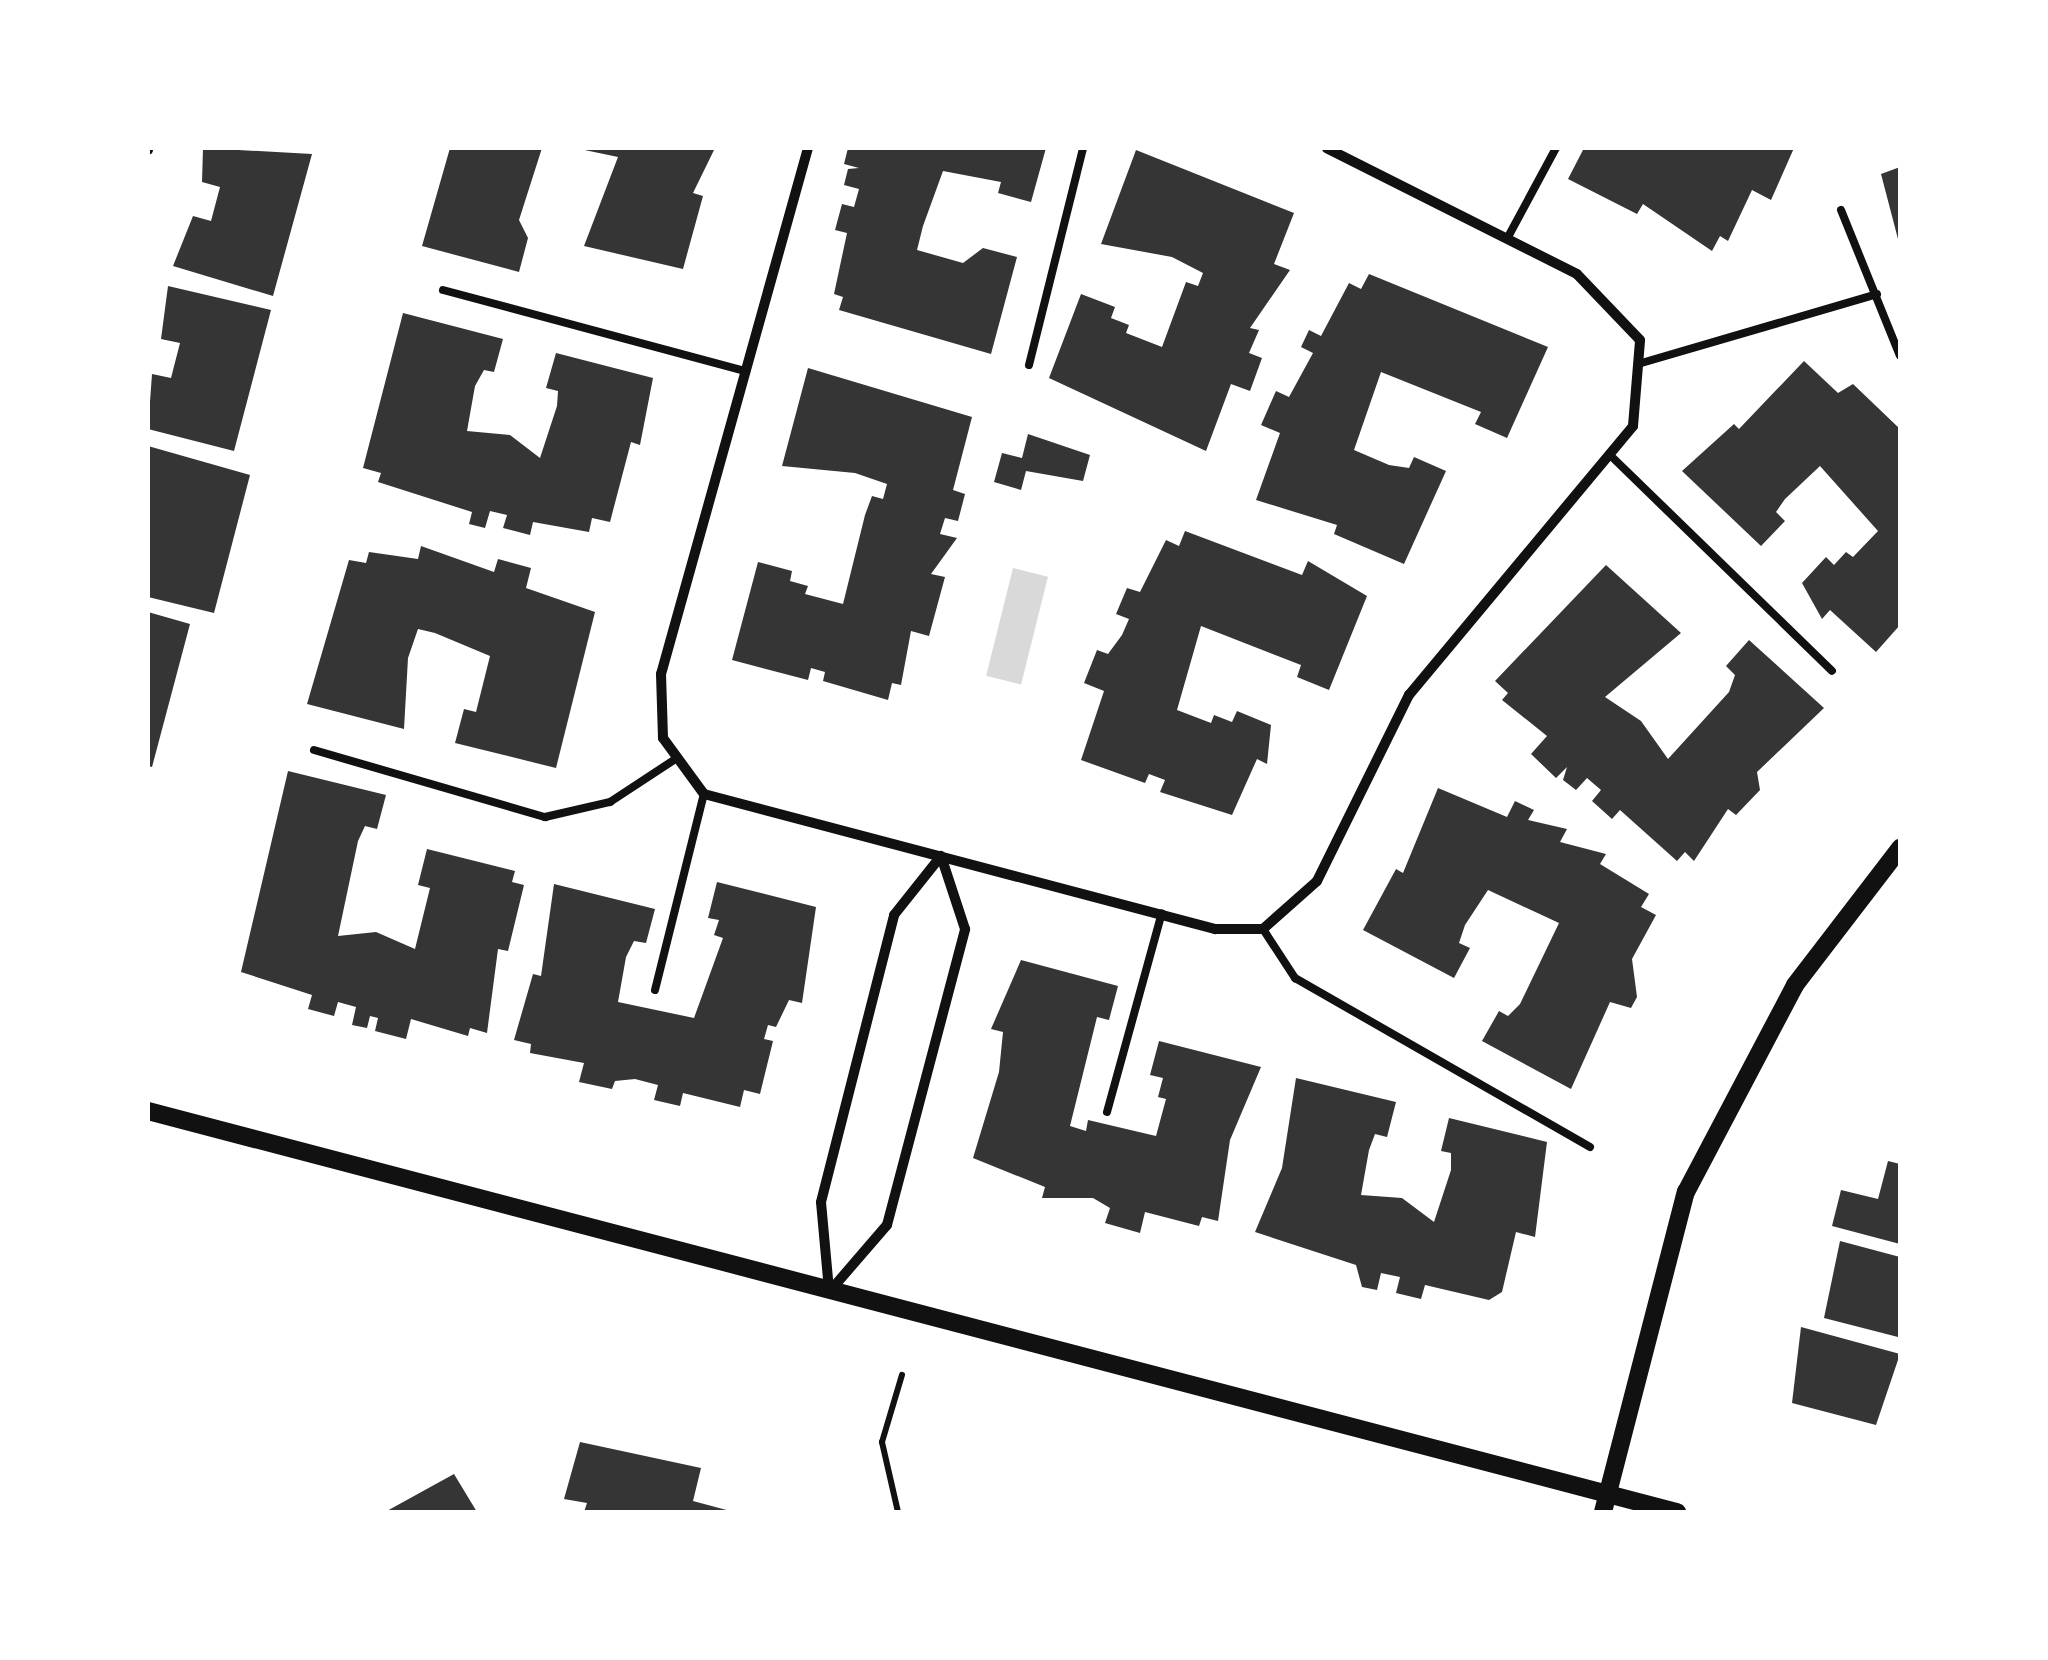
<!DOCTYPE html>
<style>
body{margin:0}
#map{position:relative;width:2048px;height:1660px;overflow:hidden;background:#fff;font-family:Figtree,sans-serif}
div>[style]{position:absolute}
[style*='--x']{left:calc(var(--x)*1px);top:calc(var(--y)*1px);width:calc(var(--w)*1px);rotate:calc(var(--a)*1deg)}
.water>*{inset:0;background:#d9d9d9;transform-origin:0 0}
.building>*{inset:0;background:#353535}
.path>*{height:6px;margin:-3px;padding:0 3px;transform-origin:3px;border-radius:3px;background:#111}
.service>*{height:8px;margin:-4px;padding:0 4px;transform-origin:4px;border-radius:4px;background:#111}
.minor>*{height:10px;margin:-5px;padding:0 5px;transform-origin:5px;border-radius:5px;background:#111}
.tertiary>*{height:18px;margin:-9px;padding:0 9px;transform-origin:9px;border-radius:9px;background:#111}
span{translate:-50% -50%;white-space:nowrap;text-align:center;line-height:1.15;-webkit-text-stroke:8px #fff;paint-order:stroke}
.frame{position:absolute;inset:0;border:150px solid #fff;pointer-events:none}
</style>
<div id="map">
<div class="water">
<i style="left:1013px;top:568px;width:36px;height:111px;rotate:14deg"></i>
</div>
<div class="building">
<i style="clip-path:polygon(203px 148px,312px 154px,273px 296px,173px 266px,193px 216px,211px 221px,220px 187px,202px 182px)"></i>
<i style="clip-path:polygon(450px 148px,542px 148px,519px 220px,528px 238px,519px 272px,422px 246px)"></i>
<i style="clip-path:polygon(575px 148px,715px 148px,693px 193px,703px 196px,683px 269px,584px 246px,618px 157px)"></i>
<i style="clip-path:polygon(848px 148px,1046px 148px,1031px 202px,998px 193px,1001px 182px,943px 171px,923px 226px,917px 250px,963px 263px,983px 248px,1017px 257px,991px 354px,839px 310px,843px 297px,834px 294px,847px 233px,835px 230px,842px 204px,854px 207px,859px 189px,844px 185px,848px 169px,859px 168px,844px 164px)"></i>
<i style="clip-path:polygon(1584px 148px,1794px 148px,1771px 200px,1752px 190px,1728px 241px,1720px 236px,1712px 251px,1643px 204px,1637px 214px,1568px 179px)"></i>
<i style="clip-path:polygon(1136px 150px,1294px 213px,1274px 264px,1290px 270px,1250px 328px,1259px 330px,1249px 353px,1262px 358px,1250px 391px,1231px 384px,1206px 451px,1049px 378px,1081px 294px,1115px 307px,1111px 318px,1129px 325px,1126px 333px,1162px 347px,1186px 282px,1198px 286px,1203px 273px,1172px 257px,1101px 244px)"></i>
<i style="clip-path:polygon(1900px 167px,1900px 238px,1898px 239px,1881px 174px)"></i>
<i style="clip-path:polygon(1369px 274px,1548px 347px,1507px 438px,1475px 424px,1481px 412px,1381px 372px,1354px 450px,1389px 465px,1409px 468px,1414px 457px,1446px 471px,1404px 564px,1334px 534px,1337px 525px,1256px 500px,1280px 433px,1261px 425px,1276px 391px,1289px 397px,1313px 353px,1301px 347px,1309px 330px,1321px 336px,1349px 283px,1361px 289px)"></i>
<i style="clip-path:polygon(168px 286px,271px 310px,234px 451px,148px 429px,152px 374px,171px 378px,180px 343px,161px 339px)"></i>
<i style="clip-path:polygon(403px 313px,503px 339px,494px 372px,484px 370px,475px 386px,467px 431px,510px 435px,540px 458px,557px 406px,558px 391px,546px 388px,556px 353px,653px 378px,640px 445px,631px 442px,610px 522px,592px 518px,589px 532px,533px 522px,530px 535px,503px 528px,507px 515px,490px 511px,485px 528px,469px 524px,472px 512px,378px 482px,381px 473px,363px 468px)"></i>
<i style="clip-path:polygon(1804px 361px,1838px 393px,1853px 384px,1900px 429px,1900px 625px,1876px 652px,1830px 610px,1822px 619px,1802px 583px,1826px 557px,1834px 565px,1846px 552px,1853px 557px,1878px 531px,1820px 466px,1785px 499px,1776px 512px,1785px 521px,1761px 546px,1682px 471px,1734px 424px,1739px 429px)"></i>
<i style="clip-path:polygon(808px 368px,972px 417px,953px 490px,965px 494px,958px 521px,945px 518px,940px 534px,957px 538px,931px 574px,945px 577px,929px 636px,911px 631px,901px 685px,892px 683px,888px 700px,823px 681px,825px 672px,811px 668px,808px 680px,732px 660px,758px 562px,792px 571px,790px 581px,808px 586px,805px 594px,843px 604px,865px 515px,872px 496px,883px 499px,887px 484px,855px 473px,782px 466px)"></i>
<i style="clip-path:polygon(1028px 434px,1090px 455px,1083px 481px,1026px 471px,1021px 490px,994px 482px,1002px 453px,1022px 458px)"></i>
<i style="clip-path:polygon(148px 446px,250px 475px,214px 613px,148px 597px)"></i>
<i style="clip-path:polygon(1185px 531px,1302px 575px,1308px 561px,1367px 596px,1329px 690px,1297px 677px,1301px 665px,1201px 626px,1177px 710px,1211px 723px,1214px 715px,1232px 722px,1237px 711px,1271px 725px,1267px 764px,1257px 759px,1232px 815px,1160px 792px,1165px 780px,1149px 774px,1145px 783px,1081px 760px,1104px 691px,1084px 683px,1097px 650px,1108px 654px,1122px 635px,1129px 619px,1116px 614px,1127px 588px,1140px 592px,1166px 540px,1179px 546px)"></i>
<i style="clip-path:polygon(421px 546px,494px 572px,498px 559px,531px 568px,526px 588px,595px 612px,556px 768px,455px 743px,464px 709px,476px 712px,490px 656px,435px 633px,418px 629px,408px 658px,404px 729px,307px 704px,349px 560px,366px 563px,369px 552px,418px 559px)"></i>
<i style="clip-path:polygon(1606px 565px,1681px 633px,1605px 697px,1641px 721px,1668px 759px,1729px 692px,1735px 675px,1726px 666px,1749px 640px,1824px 708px,1757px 772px,1760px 790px,1736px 815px,1728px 809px,1694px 861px,1685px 852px,1677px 861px,1620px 810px,1612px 819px,1592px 801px,1601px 790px,1587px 778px,1576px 790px,1563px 780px,1567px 767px,1556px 778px,1531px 754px,1547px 736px,1502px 700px,1508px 693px,1495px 681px)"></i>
<i style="clip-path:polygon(148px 612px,190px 624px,152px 767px,148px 766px)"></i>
<i style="clip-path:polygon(288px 771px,386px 795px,377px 829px,365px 826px,358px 841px,338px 936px,376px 932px,415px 949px,430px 888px,418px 885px,427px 849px,515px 871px,512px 882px,524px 885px,508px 951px,498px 949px,487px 1033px,470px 1028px,468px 1036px,411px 1019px,406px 1039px,375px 1031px,378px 1018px,370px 1016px,367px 1028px,352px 1025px,356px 1007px,338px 1002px,334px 1016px,308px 1009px,312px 995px,241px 972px)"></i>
<i style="clip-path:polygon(1438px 788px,1507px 817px,1515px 801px,1534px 810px,1528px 820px,1567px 829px,1560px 842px,1606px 854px,1600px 864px,1649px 894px,1641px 907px,1656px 915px,1632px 959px,1637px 997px,1631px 1008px,1610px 1002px,1571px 1089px,1482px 1041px,1499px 1011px,1508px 1016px,1520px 1004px,1559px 923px,1488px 890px,1465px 925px,1459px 943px,1470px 948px,1454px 978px,1363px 930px,1396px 869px,1403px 873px)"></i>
<i style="clip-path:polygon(717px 882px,816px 907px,802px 1003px,789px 1000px,776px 1027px,768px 1025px,764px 1039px,773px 1041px,760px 1094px,744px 1090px,740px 1107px,683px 1093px,680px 1106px,654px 1100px,658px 1085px,635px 1079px,615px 1081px,612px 1089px,579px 1082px,584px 1063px,530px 1053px,531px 1044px,514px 1040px,533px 974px,541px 976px,554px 884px,655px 909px,646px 943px,634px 941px,626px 957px,618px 1002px,694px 1018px,723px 938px,714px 935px,719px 920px,708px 918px)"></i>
<i style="clip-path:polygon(1021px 960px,1118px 986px,1109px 1020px,1097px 1017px,1070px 1126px,1086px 1131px,1088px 1120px,1156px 1136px,1166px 1099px,1158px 1097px,1163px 1078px,1150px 1075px,1159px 1041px,1261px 1067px,1230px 1140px,1218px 1221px,1202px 1217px,1199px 1226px,1145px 1212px,1140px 1233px,1105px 1223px,1110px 1208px,1093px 1198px,1042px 1198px,1045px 1187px,973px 1158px,999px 1072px,1003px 1032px,991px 1029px)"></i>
<i style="clip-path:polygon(1296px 1078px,1396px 1102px,1387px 1137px,1375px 1134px,1369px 1150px,1361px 1195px,1402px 1198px,1434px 1222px,1451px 1170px,1451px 1153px,1441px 1151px,1449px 1118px,1547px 1142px,1535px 1237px,1516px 1232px,1502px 1292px,1489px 1300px,1425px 1285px,1421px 1299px,1396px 1293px,1400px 1277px,1381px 1273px,1377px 1290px,1362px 1287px,1356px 1265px,1255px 1232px,1282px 1168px)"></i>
<i style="clip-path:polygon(1888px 1161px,1900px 1164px,1900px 1244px,1832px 1226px,1841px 1190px,1878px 1199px)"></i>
<i style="clip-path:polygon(1840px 1241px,1900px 1257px,1898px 1337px,1824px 1318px)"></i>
<i style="clip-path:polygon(1801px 1327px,1900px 1354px,1876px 1425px,1792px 1403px)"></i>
<i style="clip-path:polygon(580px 1442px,701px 1468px,693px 1501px,734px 1512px,584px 1512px,587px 1503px,564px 1499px)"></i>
<i style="clip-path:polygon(454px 1474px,477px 1512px,385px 1512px)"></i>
</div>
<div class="path">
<i style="--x:898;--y:1512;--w:72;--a:-102.9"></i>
<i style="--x:882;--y:1442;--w:70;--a:-73.4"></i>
</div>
<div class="service">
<i style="--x:1841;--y:210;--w:157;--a:68"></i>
<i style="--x:1508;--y:237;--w:101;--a:-61.7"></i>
<i style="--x:443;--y:290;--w:314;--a:15"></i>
<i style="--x:1638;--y:364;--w:249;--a:-16.3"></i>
<i style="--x:1029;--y:365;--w:224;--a:-76"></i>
<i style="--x:1609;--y:454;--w:311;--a:44.2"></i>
<i style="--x:314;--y:750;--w:241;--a:16.2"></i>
<i style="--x:545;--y:817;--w:67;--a:-13"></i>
<i style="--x:610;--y:802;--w:80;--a:-33.3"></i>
<i style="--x:1263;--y:929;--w:59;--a:56.9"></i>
<i style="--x:1295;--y:978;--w:340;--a:29.8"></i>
<i style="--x:655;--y:990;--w:202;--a:-76"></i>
<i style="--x:1107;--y:1112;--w:206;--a:-74.6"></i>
</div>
<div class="minor">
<i style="--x:808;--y:148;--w:546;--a:105.61"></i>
<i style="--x:661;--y:674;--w:64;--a:88.2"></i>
<i style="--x:663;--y:738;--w:69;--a:53.8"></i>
<i style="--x:704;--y:794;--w:529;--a:14.8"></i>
<i style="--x:1215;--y:929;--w:48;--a:0"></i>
<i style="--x:1263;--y:929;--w:72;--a:-41.6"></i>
<i style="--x:1317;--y:881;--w:208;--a:-63.7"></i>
<i style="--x:1409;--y:695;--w:350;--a:-50.2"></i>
<i style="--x:1633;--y:426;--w:86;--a:-85.3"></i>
<i style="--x:1640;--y:340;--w:91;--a:-133.7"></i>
<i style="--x:1577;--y:274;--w:280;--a:-153.3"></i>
<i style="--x:148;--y:150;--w:2;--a:-90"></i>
<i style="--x:829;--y:1290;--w:88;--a:-95.2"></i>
<i style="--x:821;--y:1202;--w:296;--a:-75.7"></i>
<i style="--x:894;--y:915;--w:75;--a:-51.5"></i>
<i style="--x:830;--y:1291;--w:87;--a:-49.2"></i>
<i style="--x:887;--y:1225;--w:306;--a:-75.2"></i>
<i style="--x:965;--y:929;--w:77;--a:-108.2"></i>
</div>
<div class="tertiary">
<i style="--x:148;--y:1111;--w:1581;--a:14.7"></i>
<i style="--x:1603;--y:1512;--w:331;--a:-75.5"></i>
<i style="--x:1686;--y:1192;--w:234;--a:-62.2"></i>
<i style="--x:1795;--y:985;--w:173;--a:-52.5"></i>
</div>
<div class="frame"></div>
</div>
